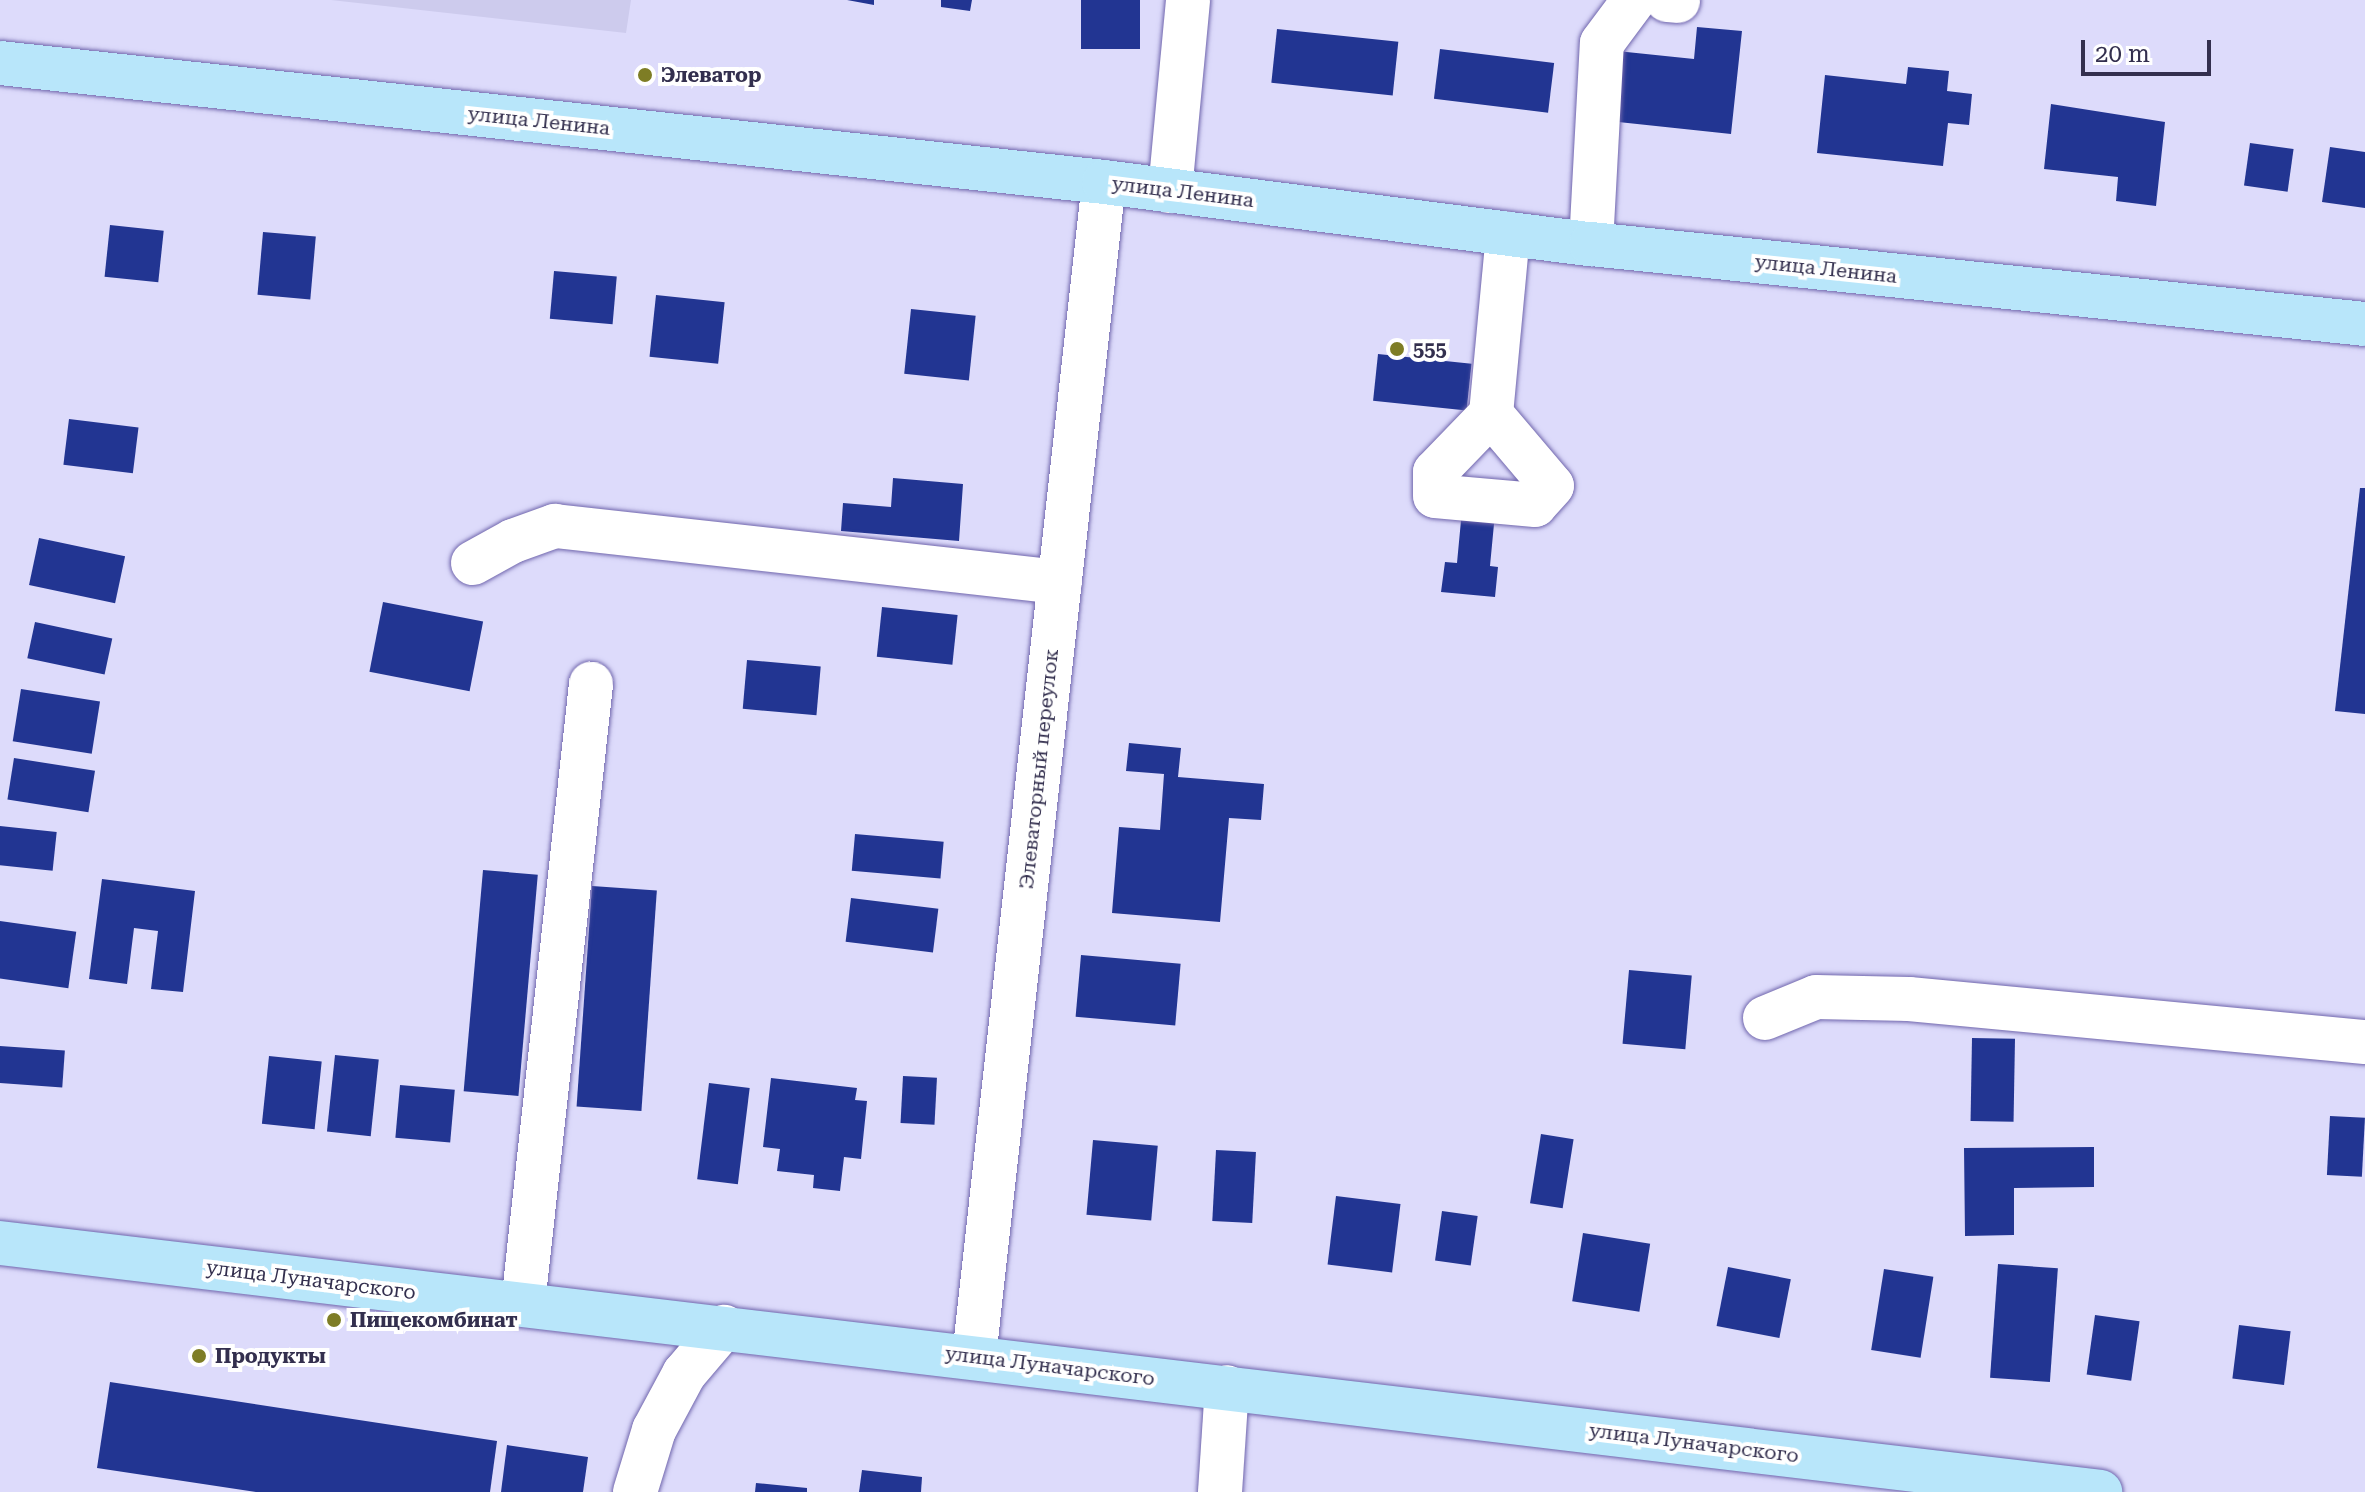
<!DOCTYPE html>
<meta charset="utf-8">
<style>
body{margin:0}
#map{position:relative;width:2365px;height:1492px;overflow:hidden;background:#dddbfb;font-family:"Roboto Serif",serif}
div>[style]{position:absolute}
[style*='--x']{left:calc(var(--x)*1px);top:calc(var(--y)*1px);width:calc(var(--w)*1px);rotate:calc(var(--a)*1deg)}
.built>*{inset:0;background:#cdcbed}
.building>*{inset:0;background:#223592;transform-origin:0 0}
.roads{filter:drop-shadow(0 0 2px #7066ad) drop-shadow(0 0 2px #7066ad)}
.minor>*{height:44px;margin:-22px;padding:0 22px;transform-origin:22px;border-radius:22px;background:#fff}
.major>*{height:44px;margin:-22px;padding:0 22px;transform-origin:22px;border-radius:22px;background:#b8e6fa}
.dots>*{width:22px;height:22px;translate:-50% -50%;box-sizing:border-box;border:4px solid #fff;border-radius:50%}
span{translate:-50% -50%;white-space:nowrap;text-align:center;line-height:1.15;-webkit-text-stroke:8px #fff;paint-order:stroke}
.poi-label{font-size:20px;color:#332f4e;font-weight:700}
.left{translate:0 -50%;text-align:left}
.street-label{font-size:20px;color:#332f4e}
.scale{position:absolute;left:2081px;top:40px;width:130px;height:36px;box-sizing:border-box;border:4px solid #332f4e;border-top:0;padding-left:10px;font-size:24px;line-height:28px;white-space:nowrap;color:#332f4e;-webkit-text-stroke:6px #fff;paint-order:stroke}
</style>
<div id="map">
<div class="built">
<i style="clip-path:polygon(331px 0,631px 0,626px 33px)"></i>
</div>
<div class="building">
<i style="clip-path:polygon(847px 0,874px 0,874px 5px)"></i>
<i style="clip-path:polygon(941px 0,972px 0,970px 11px,941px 7px)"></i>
<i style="left:1081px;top:0;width:59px;height:49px"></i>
<i style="clip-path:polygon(1697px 27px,1742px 31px,1731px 134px,1609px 121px,1617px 51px,1694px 59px)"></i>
<i style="left:1277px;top:29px;width:122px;height:54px;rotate:6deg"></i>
<i style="left:1440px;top:49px;width:115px;height:50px;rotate:7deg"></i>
<i style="clip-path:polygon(1908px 67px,1949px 71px,1947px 91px,1972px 94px,1969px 125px,1948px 123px,1943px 166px,1817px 153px,1825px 75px,1906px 84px)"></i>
<i style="clip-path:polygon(2051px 104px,2165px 122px,2156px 206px,2116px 201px,2118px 177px,2044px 169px)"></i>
<i style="left:2250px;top:143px;width:44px;height:43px;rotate:8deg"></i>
<i style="clip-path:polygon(2330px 147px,2365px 152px,2365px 208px,2322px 202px)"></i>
<i style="left:110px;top:225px;width:54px;height:52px;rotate:6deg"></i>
<i style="left:263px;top:232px;width:53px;height:63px;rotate:5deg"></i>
<i style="left:554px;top:271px;width:63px;height:48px;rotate:5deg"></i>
<i style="left:656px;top:295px;width:69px;height:62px;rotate:6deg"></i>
<i style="left:911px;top:309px;width:65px;height:65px;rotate:6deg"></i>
<i style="left:1378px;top:354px;width:94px;height:47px;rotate:6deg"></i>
<i style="left:69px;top:419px;width:70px;height:46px;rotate:7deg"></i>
<i style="clip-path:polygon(893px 478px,963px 484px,959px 541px,841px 531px,843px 503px,891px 507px)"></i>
<i style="clip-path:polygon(1465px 478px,1498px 482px,1490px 566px,1498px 567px,1495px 597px,1441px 592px,1445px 562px,1457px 563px)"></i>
<i style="clip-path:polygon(2360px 488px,2365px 488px,2365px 714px,2335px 711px)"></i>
<i style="left:39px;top:538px;width:88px;height:48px;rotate:12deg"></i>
<i style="left:383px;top:602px;width:102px;height:71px;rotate:11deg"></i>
<i style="left:882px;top:607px;width:76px;height:50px;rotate:6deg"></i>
<i style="left:35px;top:622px;width:79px;height:37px;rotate:12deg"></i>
<i style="left:747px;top:660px;width:74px;height:49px;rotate:5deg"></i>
<i style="left:21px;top:689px;width:80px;height:53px;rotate:9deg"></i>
<i style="clip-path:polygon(1129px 743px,1181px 748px,1178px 777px,1264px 784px,1261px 820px,1229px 818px,1220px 922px,1112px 913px,1119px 827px,1160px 830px,1164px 774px,1126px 771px)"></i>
<i style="left:14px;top:758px;width:82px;height:42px;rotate:9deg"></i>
<i style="left:0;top:826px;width:57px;height:39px;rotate:6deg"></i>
<i style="left:855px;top:834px;width:89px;height:37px;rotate:5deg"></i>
<i style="left:483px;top:870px;width:55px;height:222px;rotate:5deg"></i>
<i style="clip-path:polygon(102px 879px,195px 891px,183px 992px,151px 989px,158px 931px,134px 928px,127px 984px,89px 979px)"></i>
<i style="left:592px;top:886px;width:65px;height:221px;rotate:4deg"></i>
<i style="left:851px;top:898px;width:88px;height:44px;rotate:7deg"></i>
<i style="left:0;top:921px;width:77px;height:57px;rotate:8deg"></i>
<i style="left:1081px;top:955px;width:100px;height:62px;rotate:5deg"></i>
<i style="left:1629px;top:970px;width:63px;height:74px;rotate:5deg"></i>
<i style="left:1972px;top:1038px;width:43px;height:83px;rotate:1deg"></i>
<i style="left:0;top:1046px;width:65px;height:37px;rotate:4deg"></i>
<i style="left:335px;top:1055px;width:44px;height:77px;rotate:6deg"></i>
<i style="left:269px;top:1056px;width:53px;height:68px;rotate:6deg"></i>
<i style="left:903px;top:1076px;width:34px;height:47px;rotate:3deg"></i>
<i style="clip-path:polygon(771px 1078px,857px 1088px,855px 1100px,867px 1101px,861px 1159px,844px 1157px,840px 1191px,813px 1188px,814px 1175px,777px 1171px,780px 1149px,763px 1147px)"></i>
<i style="left:709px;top:1083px;width:41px;height:97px;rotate:7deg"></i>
<i style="left:400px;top:1085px;width:55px;height:53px;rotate:5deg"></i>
<i style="left:2330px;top:1116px;width:35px;height:59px;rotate:3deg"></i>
<i style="left:1541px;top:1134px;width:33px;height:70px;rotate:9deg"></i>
<i style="left:1093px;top:1140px;width:65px;height:75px;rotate:5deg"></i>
<i style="clip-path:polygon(2094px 1147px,2094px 1187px,2014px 1188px,2014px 1235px,1965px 1236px,1964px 1148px)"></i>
<i style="left:1216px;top:1150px;width:40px;height:71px;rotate:3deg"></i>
<i style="left:1336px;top:1196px;width:65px;height:69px;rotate:7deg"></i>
<i style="left:1442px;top:1211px;width:36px;height:50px;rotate:8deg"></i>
<i style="left:1583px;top:1233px;width:68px;height:69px;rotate:9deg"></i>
<i style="left:1998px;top:1264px;width:60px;height:114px;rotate:4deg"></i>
<i style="left:1728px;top:1267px;width:64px;height:60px;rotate:11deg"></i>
<i style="left:1884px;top:1269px;width:50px;height:82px;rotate:9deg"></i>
<i style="left:2095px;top:1315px;width:45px;height:60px;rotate:8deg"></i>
<i style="left:2239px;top:1325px;width:52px;height:54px;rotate:7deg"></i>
<i style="clip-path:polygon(110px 1382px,497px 1441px,490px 1492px,256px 1492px,97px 1468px)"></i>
<i style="clip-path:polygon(507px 1445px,588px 1457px,583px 1492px,501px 1492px)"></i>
<i style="clip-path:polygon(862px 1470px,922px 1477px,921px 1492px,859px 1492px)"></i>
<i style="clip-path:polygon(756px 1483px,807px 1488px,807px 1492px,755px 1492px)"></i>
</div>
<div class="roads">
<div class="minor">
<i style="--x:1667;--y:0;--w:11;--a:5"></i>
<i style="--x:1170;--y:191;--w:192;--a:-84.6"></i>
<i style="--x:1591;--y:244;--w:201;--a:-86.9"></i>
<i style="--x:1602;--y:43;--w:54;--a:-53.3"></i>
<i style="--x:1491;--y:414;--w:94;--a:49.7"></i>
<i style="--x:1552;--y:486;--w:25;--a:132"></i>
<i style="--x:1535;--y:505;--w:100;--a:-174.9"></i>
<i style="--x:1435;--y:496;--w:24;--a:-90"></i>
<i style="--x:1435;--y:472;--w:81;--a:-46"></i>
<i style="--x:1491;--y:414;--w:181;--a:-84.6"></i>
<i style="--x:473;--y:563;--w:46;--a:-28.8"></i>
<i style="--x:513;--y:541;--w:45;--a:-19.7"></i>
<i style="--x:555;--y:526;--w:508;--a:6.33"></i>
<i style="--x:1765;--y:1018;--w:55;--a:-22.4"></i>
<i style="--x:1816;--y:997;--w:93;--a:1.2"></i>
<i style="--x:1909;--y:999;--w:458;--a:5.4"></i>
<i style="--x:523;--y:1304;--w:624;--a:-83.74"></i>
<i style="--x:974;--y:1357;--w:1182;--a:-83.69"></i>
<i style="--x:635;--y:1492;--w:65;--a:-73"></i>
<i style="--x:654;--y:1430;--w:64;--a:-61.8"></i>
<i style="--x:684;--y:1374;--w:62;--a:-49.6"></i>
<i style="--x:1220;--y:1492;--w:105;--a:-86.2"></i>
</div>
<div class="major">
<i style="--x:0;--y:63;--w:1110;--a:6.15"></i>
<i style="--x:1104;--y:182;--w:491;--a:7.3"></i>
<i style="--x:1591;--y:244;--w:778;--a:5.9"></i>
<i style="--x:0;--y:1243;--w:2115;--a:6.76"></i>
</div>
</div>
<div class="dots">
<i style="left:645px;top:75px;background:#7e7d25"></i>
<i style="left:1397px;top:349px;background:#7e7d25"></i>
<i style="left:334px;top:1320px;background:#7e7d25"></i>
<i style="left:199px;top:1356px;background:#7e7d25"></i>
</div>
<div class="poi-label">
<span class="left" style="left:661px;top:75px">Элеватор</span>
<span class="left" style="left:1413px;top:349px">555</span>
<span class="left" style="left:350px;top:1320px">Пищекомбинат</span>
<span class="left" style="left:215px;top:1356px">Продукты</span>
</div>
<div class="street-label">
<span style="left:539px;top:121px;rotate:6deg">улица Ленина</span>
<span style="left:1183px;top:192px;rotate:7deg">улица Ленина</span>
<span style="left:1826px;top:269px;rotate:6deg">улица Ленина</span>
<span style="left:1039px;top:769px;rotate:-84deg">Элеваторный переулок</span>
<span style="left:311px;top:1280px;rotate:7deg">улица Луначарского</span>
<span style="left:1050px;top:1366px;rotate:7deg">улица Луначарского</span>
<span style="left:1694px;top:1443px;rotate:7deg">улица Луначарского</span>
</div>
<div class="scale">20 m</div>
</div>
